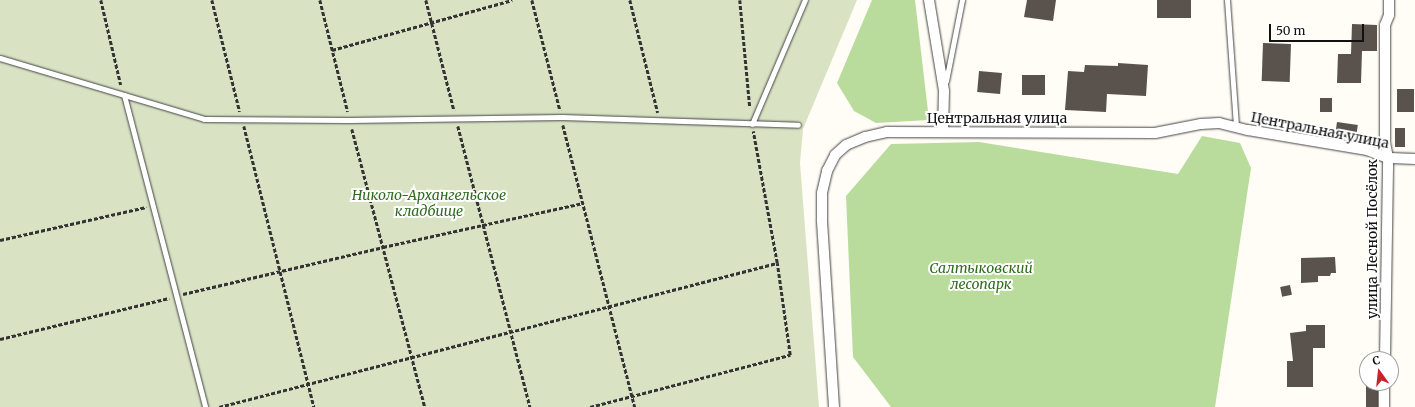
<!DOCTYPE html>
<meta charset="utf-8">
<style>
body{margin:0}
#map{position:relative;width:1415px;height:407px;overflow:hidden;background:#fffdf5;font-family:Merriweather,serif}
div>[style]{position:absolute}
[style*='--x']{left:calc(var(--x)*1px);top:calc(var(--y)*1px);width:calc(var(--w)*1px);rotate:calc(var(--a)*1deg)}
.forest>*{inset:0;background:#b9dc9c}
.cemetery>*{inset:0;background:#d9e3c4}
.building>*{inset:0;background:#5a524d;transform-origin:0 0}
.path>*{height:2.5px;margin-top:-1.25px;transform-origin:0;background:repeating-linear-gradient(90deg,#333 0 4px,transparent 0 6px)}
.roads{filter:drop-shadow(0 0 1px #444) drop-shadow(0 0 1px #444)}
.lane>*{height:5px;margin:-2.5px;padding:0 2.5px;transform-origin:2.5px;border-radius:2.5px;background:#fff}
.street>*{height:10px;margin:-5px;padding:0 5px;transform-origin:5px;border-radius:5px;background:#fff}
span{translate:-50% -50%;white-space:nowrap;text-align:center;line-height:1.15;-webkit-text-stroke:4px #fff;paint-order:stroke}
.street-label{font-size:14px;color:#111}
.park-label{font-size:14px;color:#2f6b1f;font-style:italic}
.north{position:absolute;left:1359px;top:351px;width:40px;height:40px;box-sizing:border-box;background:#fff;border:1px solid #a0a0a0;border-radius:50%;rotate:345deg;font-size:11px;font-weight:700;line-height:16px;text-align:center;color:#111}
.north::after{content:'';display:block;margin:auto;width:14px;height:18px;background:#c4262e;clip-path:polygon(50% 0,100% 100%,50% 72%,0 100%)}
.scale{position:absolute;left:1269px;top:24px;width:95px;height:18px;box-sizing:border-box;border:2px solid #111;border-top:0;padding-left:5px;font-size:12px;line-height:14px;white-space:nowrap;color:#111;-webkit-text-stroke:3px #fff;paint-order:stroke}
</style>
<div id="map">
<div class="forest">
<i style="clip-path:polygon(872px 0,915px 0,929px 120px,876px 123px,854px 111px,837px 83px)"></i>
<i style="clip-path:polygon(1202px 136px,1240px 143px,1251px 168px,1215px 407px,891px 407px,853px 357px,846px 196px,891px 144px,979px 142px,1178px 174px)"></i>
</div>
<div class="cemetery">
<i style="clip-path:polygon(0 0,857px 0,803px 129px,800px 163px,819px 407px,0 407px)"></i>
</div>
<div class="building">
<i style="clip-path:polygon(1027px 0,1056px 0,1053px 21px,1024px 17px)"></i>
<i style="left:1157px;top:0;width:34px;height:18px"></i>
<i style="clip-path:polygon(1352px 24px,1377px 25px,1377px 51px,1362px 51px,1361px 83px,1337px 83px,1338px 54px,1351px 54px)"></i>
<i style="left:1263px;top:43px;width:28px;height:38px;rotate:2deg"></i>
<i style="clip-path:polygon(1118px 63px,1148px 65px,1146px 96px,1107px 94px,1106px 112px,1065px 110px,1068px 71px,1084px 72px,1085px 65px,1118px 66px)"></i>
<i style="left:979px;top:71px;width:23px;height:21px;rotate:5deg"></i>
<i style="left:1022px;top:75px;width:23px;height:20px"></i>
<i style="left:1397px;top:89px;width:17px;height:23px"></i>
<i style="left:1320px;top:98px;width:12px;height:14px"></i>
<i style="left:1337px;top:122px;width:21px;height:14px;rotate:8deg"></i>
<i style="left:1395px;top:128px;width:10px;height:19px"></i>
<i style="clip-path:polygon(1335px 257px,1336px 273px,1331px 273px,1330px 276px,1318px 276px,1318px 282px,1301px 283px,1301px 258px)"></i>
<i style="left:1290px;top:285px;width:10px;height:10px;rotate:79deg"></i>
<i style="clip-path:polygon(1306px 325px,1325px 325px,1325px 348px,1313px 348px,1313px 387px,1287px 387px,1287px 361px,1293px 361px,1290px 333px,1306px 331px)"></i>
<i style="left:1366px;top:383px;width:12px;height:24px"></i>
</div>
<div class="path">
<i style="--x:101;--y:0;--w:87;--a:76.8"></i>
<i style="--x:212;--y:0;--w:115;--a:76"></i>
<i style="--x:320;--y:0;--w:115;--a:76"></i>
<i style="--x:426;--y:0;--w:114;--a:75.7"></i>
<i style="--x:532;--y:0;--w:114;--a:75.7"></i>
<i style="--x:630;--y:0;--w:116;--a:76.1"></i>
<i style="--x:740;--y:0;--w:107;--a:84.7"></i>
<i style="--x:332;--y:50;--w:187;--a:-15.5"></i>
<i style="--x:563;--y:125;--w:291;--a:75.7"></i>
<i style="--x:244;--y:126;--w:290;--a:76"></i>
<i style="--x:458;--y:126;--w:290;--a:75.6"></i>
<i style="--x:352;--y:129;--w:287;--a:75.3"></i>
<i style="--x:0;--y:240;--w:150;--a:-12.7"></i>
<i style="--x:183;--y:294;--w:205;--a:-13.2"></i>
<i style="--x:383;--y:247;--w:205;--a:-12.4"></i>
<i style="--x:0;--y:339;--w:174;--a:-13.6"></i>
<i style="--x:219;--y:407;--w:576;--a:-14.47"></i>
<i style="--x:590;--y:407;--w:207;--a:-14.6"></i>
<i style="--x:790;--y:355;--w:93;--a:-98"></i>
<i style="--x:777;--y:263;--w:134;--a:-100.3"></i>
</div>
<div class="roads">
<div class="lane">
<i style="--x:1227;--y:0;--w:127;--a:85.9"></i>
<i style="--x:0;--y:58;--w:213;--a:16.6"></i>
<i style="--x:204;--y:119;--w:145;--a:0.4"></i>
<i style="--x:349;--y:120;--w:213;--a:-0.8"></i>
<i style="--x:562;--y:117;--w:236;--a:1.9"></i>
<i style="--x:946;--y:81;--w:83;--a:-78.8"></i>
<i style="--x:124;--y:95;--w:322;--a:75.4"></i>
<i style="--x:752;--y:124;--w:135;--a:-66.9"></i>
</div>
<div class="street">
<i style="--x:929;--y:0;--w:92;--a:80.6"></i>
<i style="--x:944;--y:91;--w:41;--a:91.4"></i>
<i style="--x:1385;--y:359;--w:201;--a:-89.1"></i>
<i style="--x:1388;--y:158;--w:16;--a:-101"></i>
<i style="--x:1385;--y:142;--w:117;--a:-90"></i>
<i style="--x:1385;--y:25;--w:11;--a:-68"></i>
<i style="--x:1389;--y:15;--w:15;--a:-90"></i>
<i style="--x:834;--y:407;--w:188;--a:-93.7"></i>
<i style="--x:822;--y:219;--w:26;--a:-90"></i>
<i style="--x:822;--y:193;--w:23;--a:-77"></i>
<i style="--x:827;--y:171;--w:18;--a:-63"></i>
<i style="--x:835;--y:155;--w:15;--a:-42"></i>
<i style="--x:846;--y:145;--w:21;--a:-23"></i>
<i style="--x:865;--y:137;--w:23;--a:-13"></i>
<i style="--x:887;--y:132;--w:268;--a:0.2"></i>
<i style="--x:1155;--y:133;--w:47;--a:-11.1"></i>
<i style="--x:1201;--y:124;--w:18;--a:-3"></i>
<i style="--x:1219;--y:123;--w:30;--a:14"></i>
<i style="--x:1248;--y:130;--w:121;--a:9.5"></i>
<i style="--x:1367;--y:150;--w:22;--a:21"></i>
<i style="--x:1388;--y:158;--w:27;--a:2"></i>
<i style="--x:1384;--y:407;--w:24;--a:-90"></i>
</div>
</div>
<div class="street-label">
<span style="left:997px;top:118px">Центральная улица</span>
<span style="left:1320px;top:130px;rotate:11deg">Центральная улица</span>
<span style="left:1372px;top:239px;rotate:-90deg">улица Лесной Посёлок</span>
</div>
<div class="park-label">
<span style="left:429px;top:203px">Николо-Архангельское<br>кладбище</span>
<span style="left:981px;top:276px">Салтыковский<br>лесопарк</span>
</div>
<div class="north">С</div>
<div class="scale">50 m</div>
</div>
